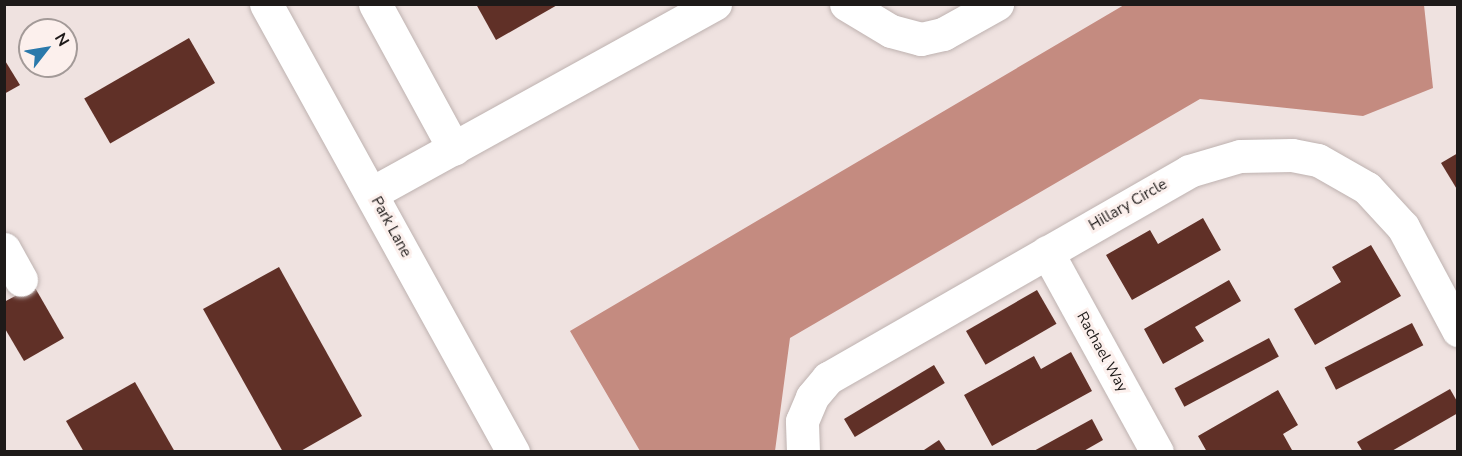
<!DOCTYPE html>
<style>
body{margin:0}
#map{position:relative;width:1462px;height:456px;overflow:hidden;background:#efe2e0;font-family:"Nunito Sans",sans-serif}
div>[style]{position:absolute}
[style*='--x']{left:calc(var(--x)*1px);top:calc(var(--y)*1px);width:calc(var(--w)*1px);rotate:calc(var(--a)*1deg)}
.water>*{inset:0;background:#c48b80}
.building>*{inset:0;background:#603027;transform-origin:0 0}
.roads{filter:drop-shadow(0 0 2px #beb2b0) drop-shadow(0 0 2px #beb2b0)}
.minor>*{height:33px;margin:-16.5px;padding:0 16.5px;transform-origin:16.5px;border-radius:16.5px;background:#fff}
span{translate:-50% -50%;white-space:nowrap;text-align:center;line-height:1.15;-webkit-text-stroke:6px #fcf0ed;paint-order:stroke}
.street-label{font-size:15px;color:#1e1a19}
.frame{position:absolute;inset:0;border:6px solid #1e1a19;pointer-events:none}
.north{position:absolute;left:18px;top:18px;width:60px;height:60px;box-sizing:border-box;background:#fcf0ed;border:2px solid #a39a98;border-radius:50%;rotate:59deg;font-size:16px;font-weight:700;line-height:24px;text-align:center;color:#1e1a19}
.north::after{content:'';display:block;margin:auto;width:21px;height:27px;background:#2a79ab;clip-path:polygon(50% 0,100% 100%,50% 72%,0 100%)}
</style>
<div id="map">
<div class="water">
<i style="clip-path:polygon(1124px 5px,1424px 5px,1433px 88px,1363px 116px,1200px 99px,790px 338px,775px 451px,640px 451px,570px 331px)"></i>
</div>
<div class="building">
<i style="clip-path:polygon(476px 4px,559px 4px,496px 40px)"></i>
<i style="left:189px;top:38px;width:52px;height:121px;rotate:60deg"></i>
<i style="clip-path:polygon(4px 59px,20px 85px,4px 94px)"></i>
<i style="clip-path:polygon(1458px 153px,1458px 191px,1441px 163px)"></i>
<i style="clip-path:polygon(1203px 218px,1221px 250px,1132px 300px,1106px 255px,1150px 230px,1158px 244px)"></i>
<i style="clip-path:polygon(1371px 245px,1401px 296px,1315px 345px,1294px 309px,1341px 282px,1332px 267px)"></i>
<i style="clip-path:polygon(279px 267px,362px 416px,299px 452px,283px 452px,203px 309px)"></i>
<i style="clip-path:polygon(1229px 280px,1241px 301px,1195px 327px,1204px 341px,1163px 364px,1144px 329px)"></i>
<i style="clip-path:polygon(34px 286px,64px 338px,24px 361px,4px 327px,4px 302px)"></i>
<i style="left:1037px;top:290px;width:39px;height:82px;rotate:60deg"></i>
<i style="left:1412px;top:323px;width:25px;height:98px;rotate:63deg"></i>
<i style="left:1269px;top:338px;width:21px;height:107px;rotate:62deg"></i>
<i style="clip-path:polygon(1071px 352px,1092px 391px,992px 446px,964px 395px,1034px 356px,1041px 369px)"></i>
<i style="left:934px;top:365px;width:21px;height:105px;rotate:59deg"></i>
<i style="clip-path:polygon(135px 382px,175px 452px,84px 452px,66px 421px)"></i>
<i style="clip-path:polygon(1450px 389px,1458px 403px,1458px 413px,1390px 452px,1363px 452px,1357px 442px)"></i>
<i style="clip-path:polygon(1278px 390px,1298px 425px,1283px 434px,1292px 450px,1207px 452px,1198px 436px)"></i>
<i style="clip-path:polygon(1092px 419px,1103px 440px,1082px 452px,1032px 452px)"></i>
<i style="clip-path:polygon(939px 440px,947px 452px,921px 452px)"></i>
</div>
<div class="roads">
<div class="minor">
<i style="--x:266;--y:4;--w:512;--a:61.13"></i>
<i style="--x:375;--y:4;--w:165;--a:61.4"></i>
<i style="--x:846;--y:4;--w:52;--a:31"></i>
<i style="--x:891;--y:31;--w:31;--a:15"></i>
<i style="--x:921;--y:39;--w:23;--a:-13"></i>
<i style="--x:943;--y:34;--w:62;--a:-29.1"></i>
<i style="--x:372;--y:193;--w:392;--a:-28.9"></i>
<i style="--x:4;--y:249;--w:35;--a:61"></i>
<i style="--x:1047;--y:252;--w:228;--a:61.2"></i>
<i style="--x:803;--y:452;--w:31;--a:-92"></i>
<i style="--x:802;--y:421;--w:26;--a:-67"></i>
<i style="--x:812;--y:397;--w:25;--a:-50"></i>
<i style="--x:828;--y:378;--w:416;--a:-29.8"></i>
<i style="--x:1189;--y:171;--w:53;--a:-16.4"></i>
<i style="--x:1240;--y:156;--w:52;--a:-1.1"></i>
<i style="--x:1292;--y:155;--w:26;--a:11"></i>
<i style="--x:1318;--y:160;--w:56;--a:29.7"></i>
<i style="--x:1367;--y:188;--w:53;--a:47.3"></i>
<i style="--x:1403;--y:227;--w:117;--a:61.9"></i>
</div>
</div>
<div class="street-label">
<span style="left:1128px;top:205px;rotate:-30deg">Hillary Circle</span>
<span style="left:391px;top:227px;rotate:61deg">Park Lane</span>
<span style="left:1102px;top:352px;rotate:61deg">Rachael Way</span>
</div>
<div class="frame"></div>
<div class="north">N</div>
</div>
